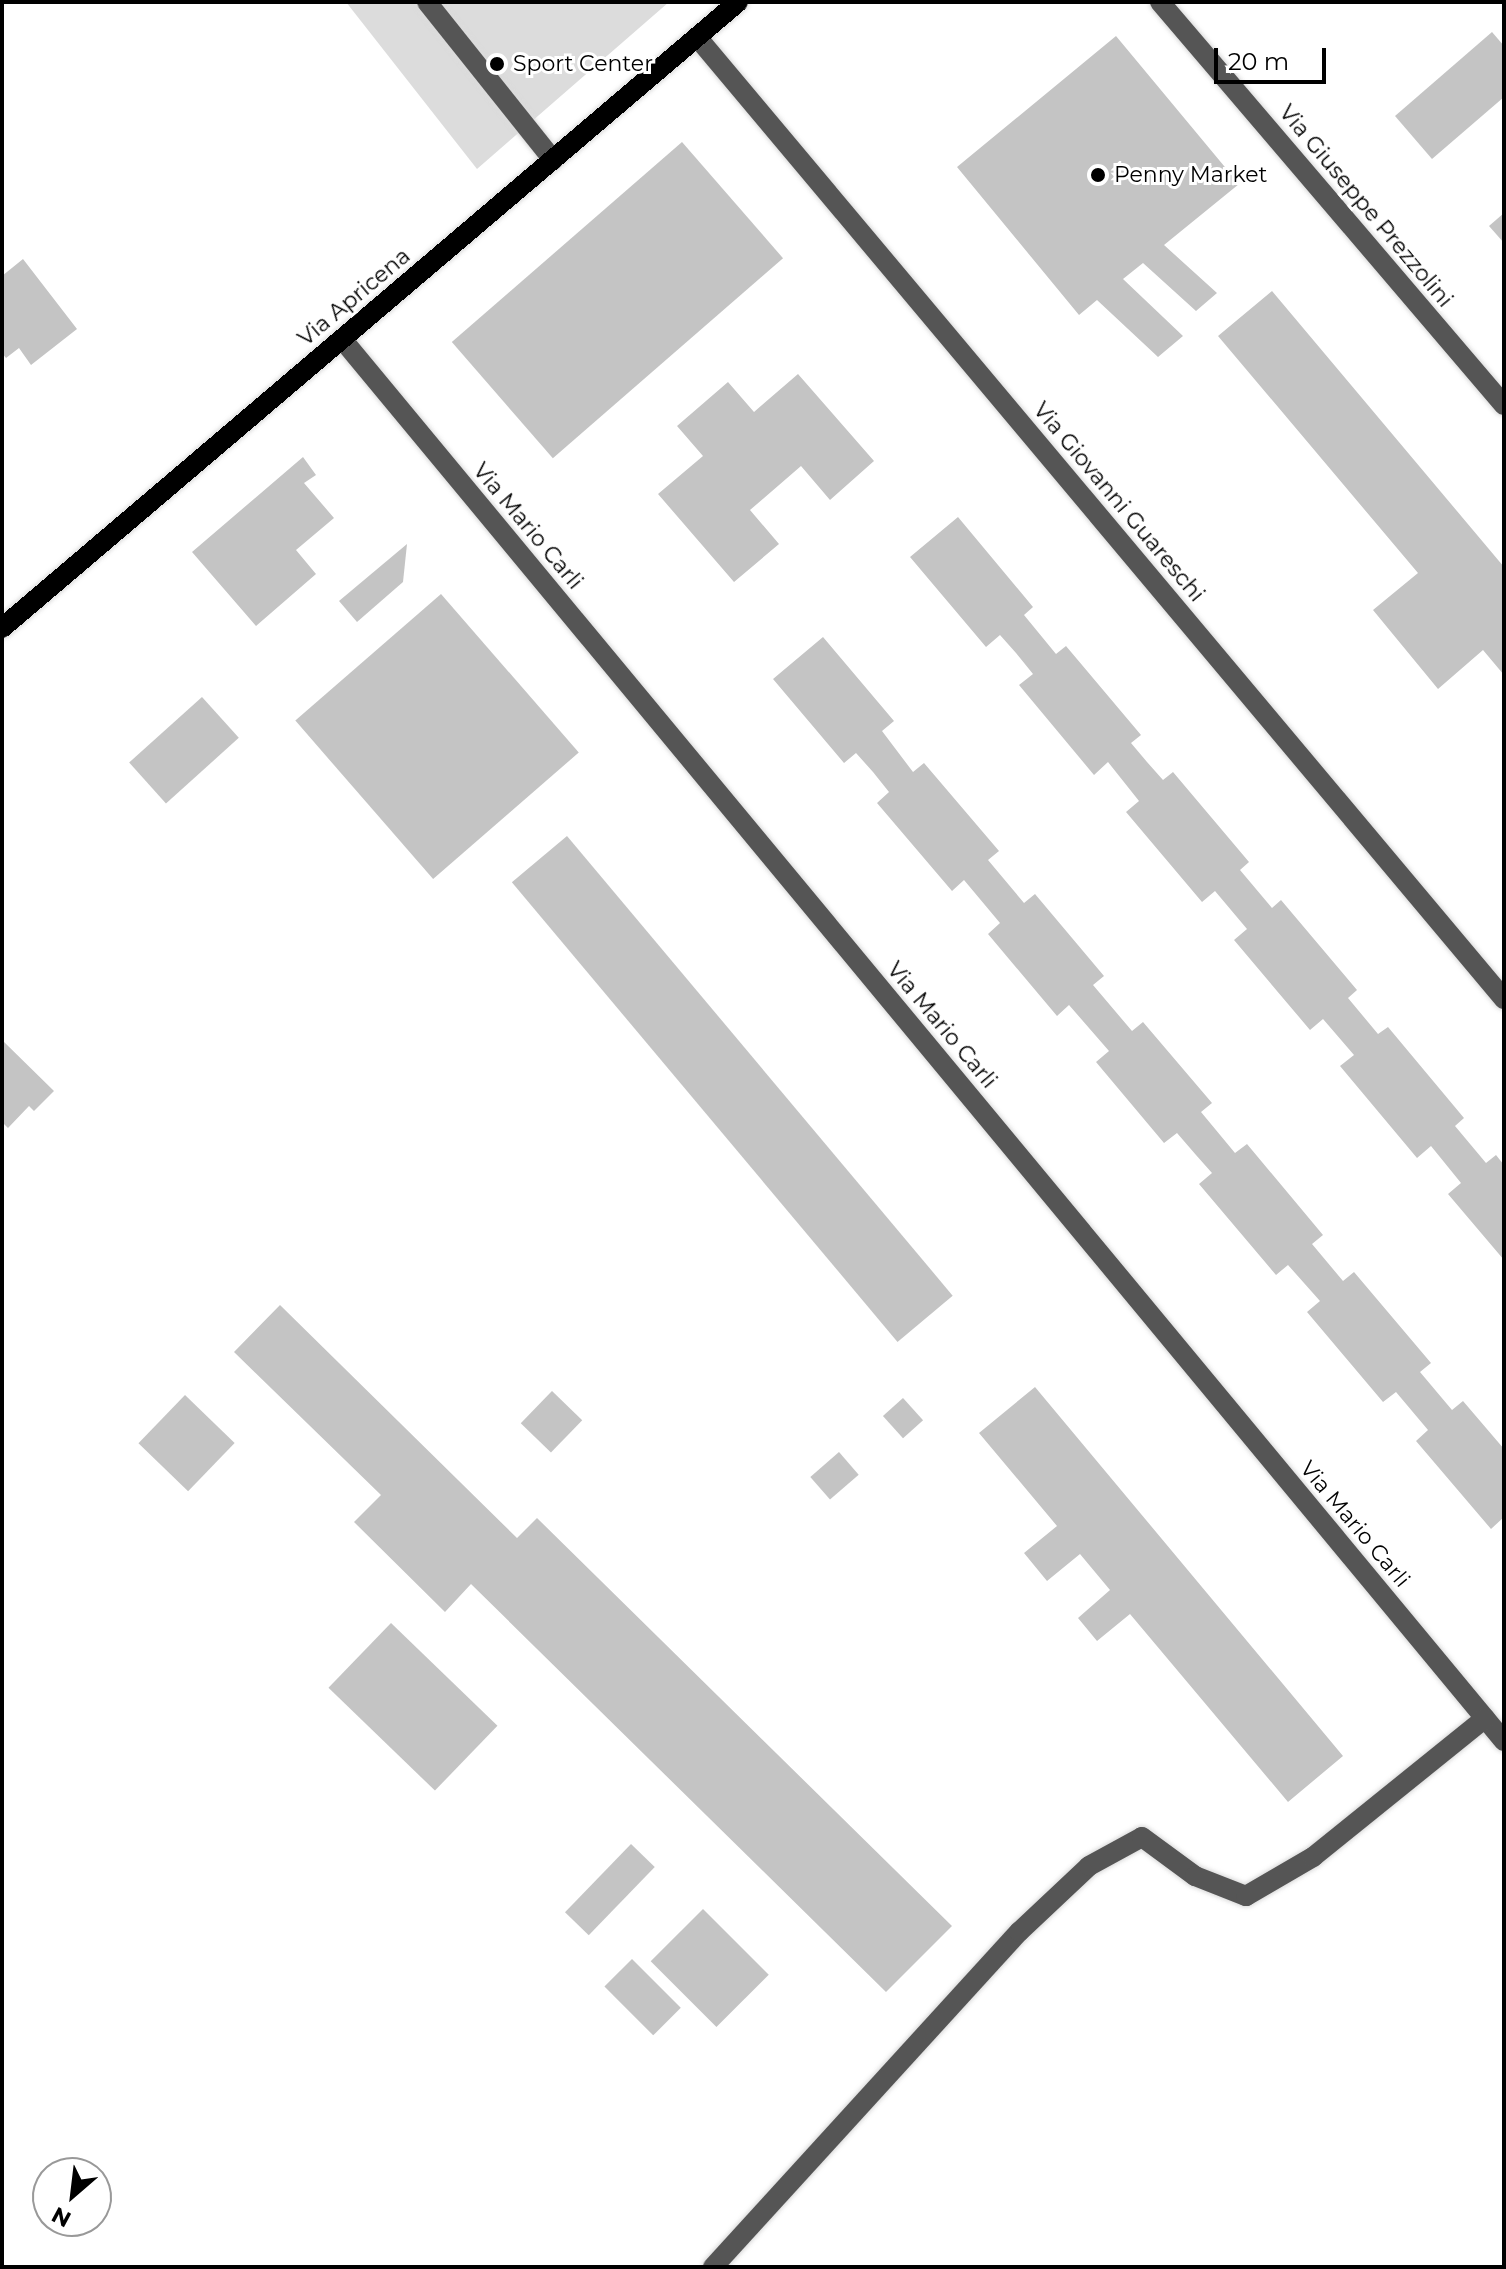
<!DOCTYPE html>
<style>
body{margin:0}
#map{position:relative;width:1506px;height:2269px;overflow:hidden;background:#fff;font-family:Montserrat,sans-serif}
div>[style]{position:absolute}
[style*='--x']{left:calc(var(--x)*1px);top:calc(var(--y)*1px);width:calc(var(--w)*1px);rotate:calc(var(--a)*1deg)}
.green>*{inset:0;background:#dcdcdc}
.building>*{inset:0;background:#c4c4c4;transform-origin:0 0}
.roads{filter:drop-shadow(0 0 2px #dbdbdb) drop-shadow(0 0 2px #dbdbdb)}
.minor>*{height:20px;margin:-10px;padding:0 10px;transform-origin:10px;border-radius:10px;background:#555}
.major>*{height:20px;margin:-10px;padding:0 10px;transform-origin:10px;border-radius:10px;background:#000}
.dots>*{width:22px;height:22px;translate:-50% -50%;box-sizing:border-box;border:4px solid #fff;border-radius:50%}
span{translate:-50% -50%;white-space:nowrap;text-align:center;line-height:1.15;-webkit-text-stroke:6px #fff;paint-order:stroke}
.poi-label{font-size:22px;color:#000}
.left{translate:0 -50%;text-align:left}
.street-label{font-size:22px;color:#000}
.frame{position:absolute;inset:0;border:4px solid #000;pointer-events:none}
.north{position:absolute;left:32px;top:2157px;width:80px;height:80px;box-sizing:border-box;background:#fff;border:2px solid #999;border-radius:50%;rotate:208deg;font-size:22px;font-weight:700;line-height:32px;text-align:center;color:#000}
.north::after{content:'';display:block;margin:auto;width:28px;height:36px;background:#000;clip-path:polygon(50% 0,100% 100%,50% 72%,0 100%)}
.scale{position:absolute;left:1214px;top:48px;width:112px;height:36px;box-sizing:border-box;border:4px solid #000;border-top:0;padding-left:10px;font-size:24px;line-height:28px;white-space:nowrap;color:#000;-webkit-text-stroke:6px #fff;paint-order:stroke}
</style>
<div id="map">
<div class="green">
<i style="clip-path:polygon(346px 2px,669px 2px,477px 169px)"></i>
</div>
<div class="building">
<i style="clip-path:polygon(1492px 32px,1504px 46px,1504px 97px,1432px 159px,1395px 116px)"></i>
<i style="clip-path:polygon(1116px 36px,1239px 184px,1164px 245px,1217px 293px,1196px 311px,1143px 263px,1123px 279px,1183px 336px,1158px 357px,1097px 300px,1079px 315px,957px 167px)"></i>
<i style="left:682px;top:142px;width:154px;height:305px;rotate:49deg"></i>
<i style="clip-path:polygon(1504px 213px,1504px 243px,1489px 226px)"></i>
<i style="clip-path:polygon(23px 259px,77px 329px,31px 365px,19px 348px,6px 358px,2px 353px,2px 276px)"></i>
<i style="clip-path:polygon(1272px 291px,1504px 567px,1504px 675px,1483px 650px,1438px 689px,1373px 610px,1418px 573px,1218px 336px)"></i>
<i style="clip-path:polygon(798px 374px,874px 461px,830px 500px,801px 466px,750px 510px,779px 544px,734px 582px,658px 494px,703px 456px,677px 426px,728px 382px,754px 412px)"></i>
<i style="clip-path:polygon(303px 457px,316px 475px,304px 483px,334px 518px,296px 550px,316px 574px,256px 626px,192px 552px)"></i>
<i style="clip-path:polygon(958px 517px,1033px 607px,1024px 615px,1056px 654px,1066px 646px,1141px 735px,1131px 743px,1147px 762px,1163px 780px,1173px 772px,1249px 862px,1240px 870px,1272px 908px,1281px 900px,1357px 990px,1348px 998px,1378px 1034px,1388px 1027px,1464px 1118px,1455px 1126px,1486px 1163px,1496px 1155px,1504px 1165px,1504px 1260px,1448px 1194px,1461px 1183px,1431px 1146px,1417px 1158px,1340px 1066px,1354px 1055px,1323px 1019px,1310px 1030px,1234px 940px,1247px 929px,1215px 891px,1202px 902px,1126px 812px,1139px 801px,1108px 762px,1094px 775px,1019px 685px,1033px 674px,1016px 653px,1000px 635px,986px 647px,910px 557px)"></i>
<i style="clip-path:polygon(407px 544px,403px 582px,357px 622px,339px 601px)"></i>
<i style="left:441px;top:594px;width:210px;height:193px;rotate:49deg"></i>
<i style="clip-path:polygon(823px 637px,894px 721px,882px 731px,913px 772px,924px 763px,999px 851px,988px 860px,1024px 903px,1035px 894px,1104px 976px,1093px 985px,1132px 1031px,1143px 1022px,1212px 1103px,1201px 1112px,1235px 1153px,1247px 1144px,1323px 1235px,1312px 1244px,1343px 1281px,1354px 1272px,1431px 1363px,1420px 1372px,1452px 1410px,1463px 1401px,1504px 1449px,1504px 1517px,1491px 1529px,1416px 1441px,1428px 1430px,1396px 1392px,1383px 1402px,1307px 1312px,1320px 1301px,1288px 1265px,1276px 1275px,1199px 1184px,1212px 1173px,1196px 1155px,1177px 1133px,1164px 1143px,1096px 1062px,1109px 1051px,1069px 1005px,1057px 1016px,988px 934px,1000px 923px,964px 880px,952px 891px,877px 803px,889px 792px,873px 772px,856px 753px,844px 763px,773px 679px)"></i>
<i style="left:202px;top:697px;width:55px;height:98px;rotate:48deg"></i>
<i style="left:567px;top:836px;width:600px;height:72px;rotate:50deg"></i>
<i style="clip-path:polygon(2px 1040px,54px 1091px,34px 1111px,29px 1106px,8px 1128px,2px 1122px)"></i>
<i style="clip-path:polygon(280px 1305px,517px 1538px,537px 1518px,952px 1926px,886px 1992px,471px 1584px,445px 1612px,354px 1522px,381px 1495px,234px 1352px)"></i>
<i style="clip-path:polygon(1035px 1387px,1343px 1756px,1288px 1802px,1130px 1614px,1097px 1641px,1078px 1618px,1110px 1590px,1080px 1554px,1047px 1581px,1024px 1553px,1057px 1526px,979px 1433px)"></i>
<i style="left:552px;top:1391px;width:42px;height:45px;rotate:44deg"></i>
<i style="left:185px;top:1395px;width:69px;height:67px;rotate:44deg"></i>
<i style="left:903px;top:1398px;width:30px;height:27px;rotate:48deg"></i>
<i style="left:839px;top:1452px;width:30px;height:38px;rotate:49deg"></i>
<i style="left:391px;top:1623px;width:148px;height:90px;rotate:44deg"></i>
<i style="left:631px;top:1844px;width:33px;height:95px;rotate:44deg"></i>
<i style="left:703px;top:1909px;width:93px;height:74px;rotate:45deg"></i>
<i style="left:632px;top:1959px;width:69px;height:39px;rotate:45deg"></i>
</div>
<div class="roads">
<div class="minor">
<i style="--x:427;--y:2;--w:202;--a:51.4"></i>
<i style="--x:1160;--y:2;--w:530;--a:49.52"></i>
<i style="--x:697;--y:37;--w:1256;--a:50.01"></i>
<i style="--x:342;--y:339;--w:1821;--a:50.35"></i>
<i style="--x:713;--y:2267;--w:454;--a:-47.6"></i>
<i style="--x:1019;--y:1932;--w:96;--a:-43.3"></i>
<i style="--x:1089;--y:1866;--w:60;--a:-28.7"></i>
<i style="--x:1142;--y:1837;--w:66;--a:36.3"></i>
<i style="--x:1195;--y:1876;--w:55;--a:21.4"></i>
<i style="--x:1246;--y:1896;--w:78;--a:-30.2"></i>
<i style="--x:1313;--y:1857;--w:221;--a:-38.9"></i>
</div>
<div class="major">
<i style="--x:2;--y:628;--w:966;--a:-40.38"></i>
</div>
</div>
<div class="dots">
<i style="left:497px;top:64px;background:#000"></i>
<i style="left:1098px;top:175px;background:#000"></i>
</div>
<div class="poi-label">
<span class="left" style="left:513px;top:64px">Sport Center</span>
<span class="left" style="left:1114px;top:175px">Penny Market</span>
</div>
<div class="street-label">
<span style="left:1366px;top:206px;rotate:50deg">Via Giuseppe Prezzolini</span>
<span style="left:354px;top:297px;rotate:-40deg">Via Apricena</span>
<span style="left:1119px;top:502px;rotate:50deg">Via Giovanni Guareschi</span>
<span style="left:528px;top:526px;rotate:50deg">Via Mario Carli</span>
<span style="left:942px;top:1025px;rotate:50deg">Via Mario Carli</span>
<span style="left:1355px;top:1524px;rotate:50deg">Via Mario Carli</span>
</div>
<div class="frame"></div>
<div class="north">N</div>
<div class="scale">20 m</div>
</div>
